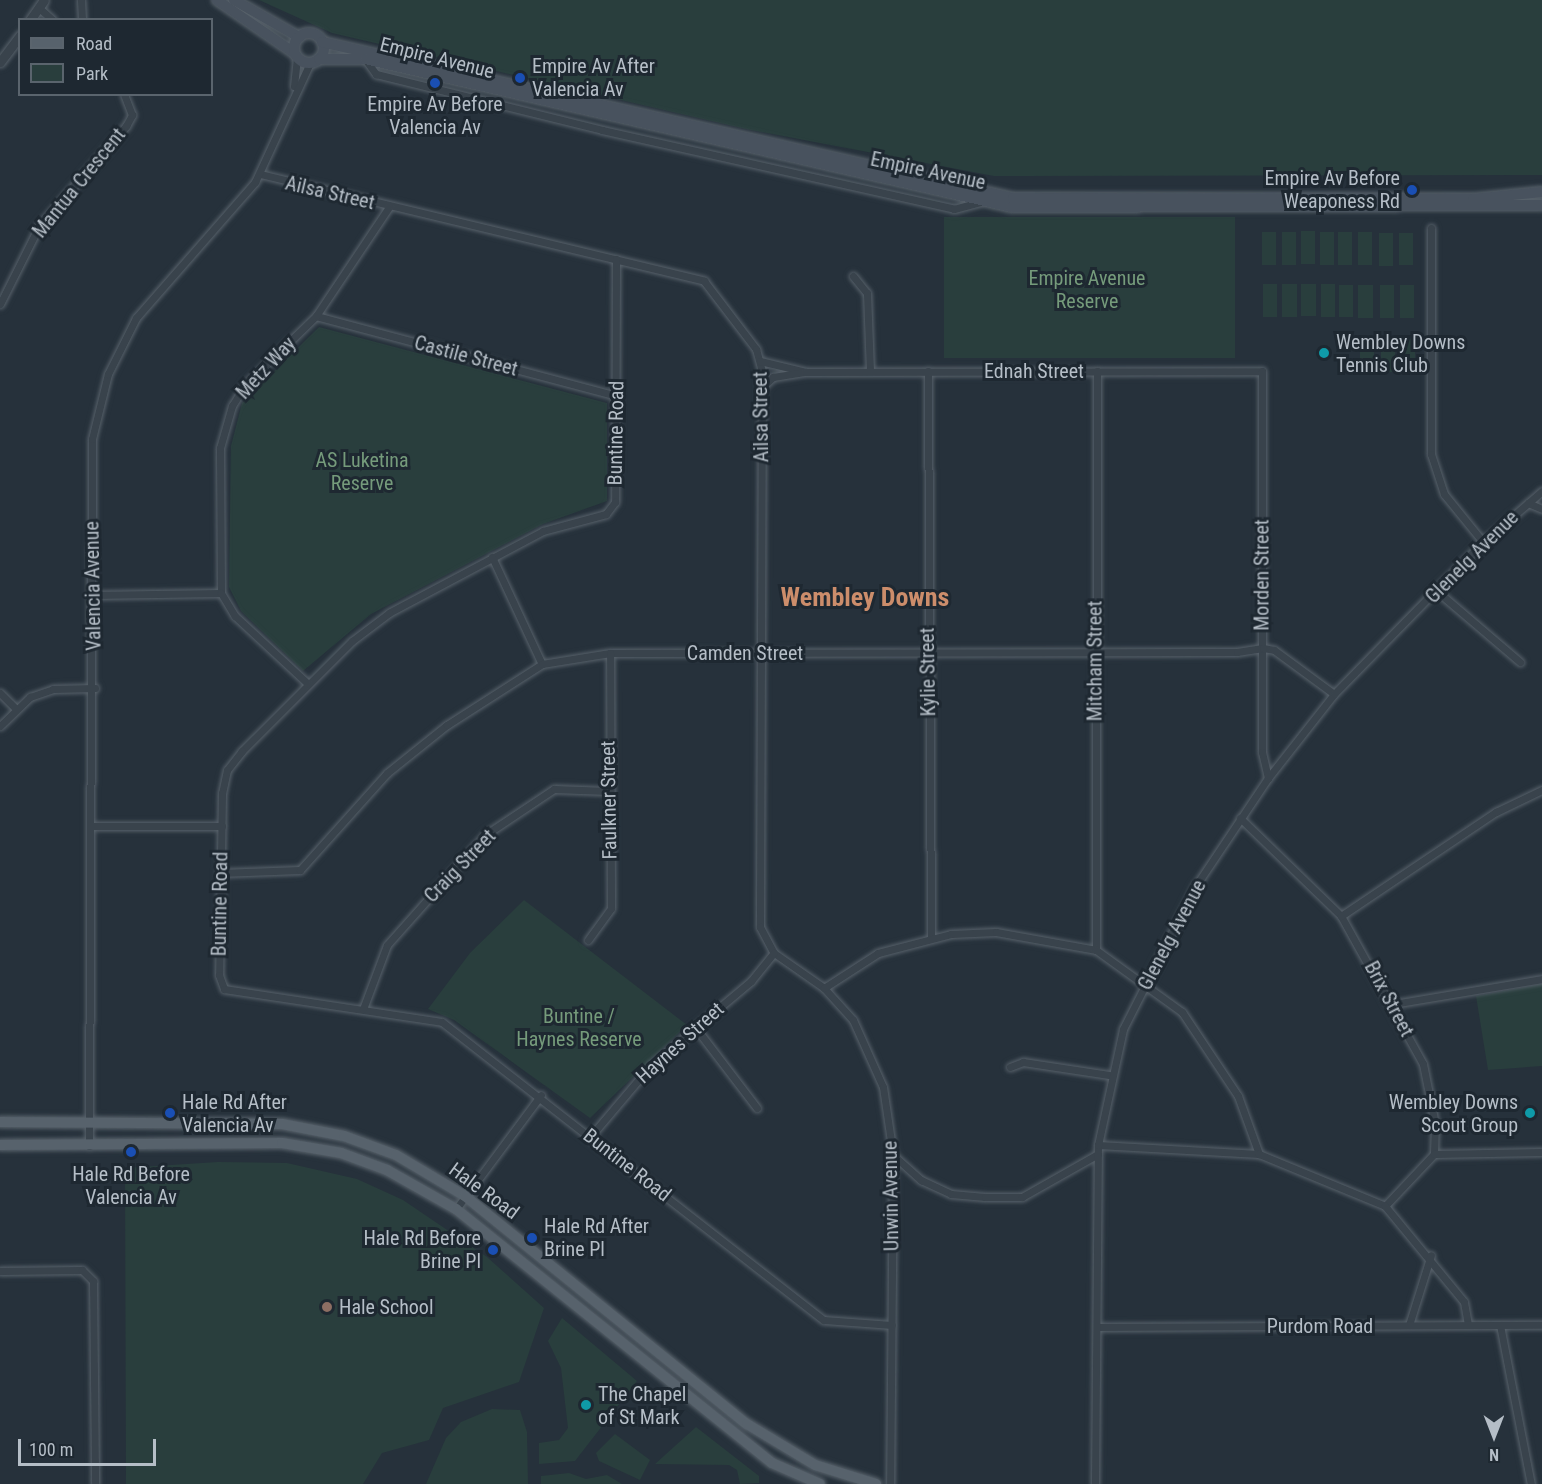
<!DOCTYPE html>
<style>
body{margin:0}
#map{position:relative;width:1542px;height:1484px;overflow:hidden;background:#26313b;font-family:"Roboto Condensed",sans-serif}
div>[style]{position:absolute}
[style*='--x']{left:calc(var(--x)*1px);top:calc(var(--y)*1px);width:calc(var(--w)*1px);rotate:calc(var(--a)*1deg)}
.green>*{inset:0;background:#293e3d;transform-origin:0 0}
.roads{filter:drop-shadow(0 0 2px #57616a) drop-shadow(0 0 2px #57616a)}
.minor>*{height:7px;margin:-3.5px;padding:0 3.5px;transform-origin:3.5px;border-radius:3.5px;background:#39434c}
.tertiary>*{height:9px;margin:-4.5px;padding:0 4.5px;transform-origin:4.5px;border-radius:4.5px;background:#39434c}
.secondary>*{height:10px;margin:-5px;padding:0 5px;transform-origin:5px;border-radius:5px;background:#48525e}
.secondary>.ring{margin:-5px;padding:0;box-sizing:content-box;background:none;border:10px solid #48525e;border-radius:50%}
.primary>*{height:10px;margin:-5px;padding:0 5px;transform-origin:5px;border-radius:5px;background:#57626c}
.dots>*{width:16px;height:16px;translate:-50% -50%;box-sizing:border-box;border:3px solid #1e2831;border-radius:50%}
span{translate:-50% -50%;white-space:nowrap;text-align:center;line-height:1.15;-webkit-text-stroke:6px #1e2831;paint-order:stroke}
.street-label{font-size:20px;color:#b5bec7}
.poi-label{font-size:20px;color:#b5bec7}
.left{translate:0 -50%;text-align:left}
.right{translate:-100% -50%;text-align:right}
.park-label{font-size:20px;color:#759b7b}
.district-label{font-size:26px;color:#cc8d6b;font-weight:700}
.legend{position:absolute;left:18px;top:18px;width:195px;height:78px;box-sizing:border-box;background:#1e2831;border:2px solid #5a646d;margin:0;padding:8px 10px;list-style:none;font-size:18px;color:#b5bec7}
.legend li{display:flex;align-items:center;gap:12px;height:30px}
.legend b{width:30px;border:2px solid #5a646d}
.north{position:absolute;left:1464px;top:1406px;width:60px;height:60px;-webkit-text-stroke:4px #1e2831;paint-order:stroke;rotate:180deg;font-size:16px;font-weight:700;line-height:24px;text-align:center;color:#b5bec7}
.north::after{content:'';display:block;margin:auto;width:21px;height:27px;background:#b5bec7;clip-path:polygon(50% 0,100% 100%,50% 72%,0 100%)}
.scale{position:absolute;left:18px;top:1439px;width:138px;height:27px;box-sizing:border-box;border:3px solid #b5bec7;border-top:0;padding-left:8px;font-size:18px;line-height:21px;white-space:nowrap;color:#b5bec7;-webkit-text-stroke:4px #1e2831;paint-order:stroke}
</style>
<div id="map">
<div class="green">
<i style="clip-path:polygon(259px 0,1542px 0,1542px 175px,994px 176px,746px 129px,332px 33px)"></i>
<i style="left:944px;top:217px;width:291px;height:141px"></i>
<i style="left:1301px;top:231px;width:14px;height:33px"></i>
<i style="left:1262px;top:232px;width:14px;height:33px"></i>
<i style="left:1282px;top:232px;width:14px;height:33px"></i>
<i style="left:1320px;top:232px;width:14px;height:33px"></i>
<i style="left:1338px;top:232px;width:14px;height:33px"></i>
<i style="left:1358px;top:232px;width:14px;height:33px"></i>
<i style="left:1379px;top:233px;width:14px;height:33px"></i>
<i style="left:1399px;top:233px;width:14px;height:32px"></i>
<i style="left:1263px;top:284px;width:14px;height:33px"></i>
<i style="left:1282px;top:284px;width:15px;height:33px"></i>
<i style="left:1301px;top:284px;width:15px;height:32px"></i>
<i style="left:1321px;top:284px;width:14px;height:33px"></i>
<i style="left:1339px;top:285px;width:14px;height:32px"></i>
<i style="left:1358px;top:285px;width:15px;height:33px"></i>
<i style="left:1380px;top:285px;width:14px;height:33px"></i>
<i style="left:1400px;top:285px;width:14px;height:33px"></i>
<i style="clip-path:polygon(319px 327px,607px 403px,607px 501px,543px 524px,371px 614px,303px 671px,241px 611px,229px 587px,231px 446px,242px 403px)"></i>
<i style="left:1360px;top:339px;width:14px;height:33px"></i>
<i style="left:1381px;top:339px;width:14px;height:33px"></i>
<i style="left:1401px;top:339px;width:14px;height:33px"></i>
<i style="clip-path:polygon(524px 900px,687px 1025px,590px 1118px,454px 1020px,428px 1009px,470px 953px)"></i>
<i style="clip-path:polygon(1542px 984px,1542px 1066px,1488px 1070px,1476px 996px)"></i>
<i style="clip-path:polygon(218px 1162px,287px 1163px,357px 1179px,403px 1200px,487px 1257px,544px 1308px,519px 1382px,443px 1408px,429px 1440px,382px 1453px,363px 1484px,126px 1484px,125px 1168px)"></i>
<i style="clip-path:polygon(562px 1318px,637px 1381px,575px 1461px,539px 1464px,539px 1443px,559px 1440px,568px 1428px,561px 1368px,548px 1341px)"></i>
<i style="clip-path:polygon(492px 1409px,520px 1410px,527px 1432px,528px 1484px,426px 1484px,446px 1438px,461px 1422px)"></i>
<i style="clip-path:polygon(696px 1427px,759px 1476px,759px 1483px,740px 1484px,737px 1470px,729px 1465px,655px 1464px)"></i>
<i style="clip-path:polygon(615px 1434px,650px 1460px,640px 1480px,599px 1461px,596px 1453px)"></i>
<i style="clip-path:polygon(569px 1473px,586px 1479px,607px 1475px,622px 1484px,541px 1484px,541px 1476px)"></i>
</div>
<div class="roads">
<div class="minor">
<i style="--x:81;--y:0;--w:20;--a:87"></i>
<i style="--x:39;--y:8;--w:18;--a:41"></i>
<i style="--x:365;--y:59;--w:19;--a:54"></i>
<i style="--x:376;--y:74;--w:233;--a:13.9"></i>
<i style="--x:602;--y:130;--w:361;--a:12.6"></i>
<i style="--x:954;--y:209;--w:28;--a:-15"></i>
<i style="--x:294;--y:86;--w:28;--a:-84"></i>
<i style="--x:260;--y:174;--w:457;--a:13.5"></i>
<i style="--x:704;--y:281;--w:86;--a:52.6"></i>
<i style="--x:756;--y:349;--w:24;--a:75"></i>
<i style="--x:762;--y:372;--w:555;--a:90.21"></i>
<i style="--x:760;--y:927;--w:30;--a:62"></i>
<i style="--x:774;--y:953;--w:61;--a:35"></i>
<i style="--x:824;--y:988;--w:43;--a:47.8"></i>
<i style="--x:853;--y:1020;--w:73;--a:65.9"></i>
<i style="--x:883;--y:1087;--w:69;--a:81.6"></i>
<i style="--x:893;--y:1155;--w:329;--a:90.5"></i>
<i style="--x:1431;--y:228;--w:226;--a:90"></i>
<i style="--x:1431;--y:454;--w:42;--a:72"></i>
<i style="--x:1444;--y:494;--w:62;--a:50.9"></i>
<i style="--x:616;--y:259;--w:243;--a:90.2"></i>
<i style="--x:615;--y:502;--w:15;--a:127"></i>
<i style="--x:606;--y:514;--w:65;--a:164.9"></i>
<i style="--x:543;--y:531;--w:174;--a:152"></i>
<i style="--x:389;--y:613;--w:46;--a:142.9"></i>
<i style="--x:352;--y:641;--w:156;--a:135"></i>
<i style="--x:242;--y:751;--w:24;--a:128"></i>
<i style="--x:227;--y:770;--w:24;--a:102"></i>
<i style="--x:222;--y:793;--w:182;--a:90.9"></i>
<i style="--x:219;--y:975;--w:15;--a:70"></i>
<i style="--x:224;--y:989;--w:220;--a:8.6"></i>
<i style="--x:442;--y:1022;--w:484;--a:38"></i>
<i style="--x:824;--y:1320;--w:68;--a:4.2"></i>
<i style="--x:853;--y:276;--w:22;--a:51"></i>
<i style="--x:867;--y:293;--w:78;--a:87.8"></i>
<i style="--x:0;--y:304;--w:87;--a:-63.4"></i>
<i style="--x:39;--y:226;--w:133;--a:-49"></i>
<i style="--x:126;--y:126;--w:13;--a:-61"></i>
<i style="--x:132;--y:115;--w:22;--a:-111"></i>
<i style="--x:316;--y:316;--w:310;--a:14.9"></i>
<i style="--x:760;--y:361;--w:47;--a:13.4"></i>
<i style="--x:928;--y:371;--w:566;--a:89.7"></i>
<i style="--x:762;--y:387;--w:15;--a:-42"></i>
<i style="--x:773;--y:377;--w:33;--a:-9"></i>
<i style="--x:806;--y:372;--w:456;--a:-0.1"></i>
<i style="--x:1262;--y:371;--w:381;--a:90"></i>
<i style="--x:1262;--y:752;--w:27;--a:77"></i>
<i style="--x:1528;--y:503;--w:15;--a:23"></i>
<i style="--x:492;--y:557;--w:118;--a:65"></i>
<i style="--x:1438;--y:592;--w:108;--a:40.5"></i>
<i style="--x:221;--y:593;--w:145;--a:-90.4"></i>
<i style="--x:220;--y:448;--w:44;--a:-74.1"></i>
<i style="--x:232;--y:406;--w:26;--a:-58"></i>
<i style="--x:246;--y:384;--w:98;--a:-44.2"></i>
<i style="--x:316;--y:316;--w:131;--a:-56.2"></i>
<i style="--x:92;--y:595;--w:129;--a:-0.9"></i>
<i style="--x:221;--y:593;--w:27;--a:59"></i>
<i style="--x:235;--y:616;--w:98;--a:42.9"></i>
<i style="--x:0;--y:693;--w:21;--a:45"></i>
<i style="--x:0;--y:726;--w:42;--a:-44"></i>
<i style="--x:30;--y:697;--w:24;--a:-19"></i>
<i style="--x:53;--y:689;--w:42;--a:-1.4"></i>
<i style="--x:1240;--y:818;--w:141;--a:44.1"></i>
<i style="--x:1341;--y:916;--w:169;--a:61"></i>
<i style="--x:1423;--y:1064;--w:61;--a:78.7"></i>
<i style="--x:1435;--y:1124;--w:30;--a:92"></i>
<i style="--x:1434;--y:1154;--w:71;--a:133.3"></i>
<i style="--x:92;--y:826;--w:130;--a:0"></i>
<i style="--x:220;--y:873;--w:80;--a:-2.1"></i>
<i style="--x:300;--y:870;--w:130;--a:-48.1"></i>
<i style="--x:387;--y:773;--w:77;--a:-38.7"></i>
<i style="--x:447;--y:725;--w:113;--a:-32.7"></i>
<i style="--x:542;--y:664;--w:69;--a:-9.2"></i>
<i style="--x:610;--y:653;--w:627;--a:-0.09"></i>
<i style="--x:1237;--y:652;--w:26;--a:-9"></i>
<i style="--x:1263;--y:648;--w:11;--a:10"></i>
<i style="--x:1274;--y:650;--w:74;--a:36.3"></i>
<i style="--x:1341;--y:916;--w:187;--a:-33.9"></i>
<i style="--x:1496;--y:812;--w:51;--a:-25.6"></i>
<i style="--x:588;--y:940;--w:39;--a:-54"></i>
<i style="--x:611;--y:908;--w:255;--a:-90.2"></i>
<i style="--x:1096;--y:950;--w:579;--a:-89.9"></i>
<i style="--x:824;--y:988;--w:64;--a:-32.9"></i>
<i style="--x:878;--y:953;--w:75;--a:-14.6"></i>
<i style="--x:951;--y:934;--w:45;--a:-2.5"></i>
<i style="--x:996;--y:932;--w:102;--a:10.2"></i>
<i style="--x:1096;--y:950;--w:106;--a:35.8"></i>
<i style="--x:1182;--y:1012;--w:101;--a:56.3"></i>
<i style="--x:1238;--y:1096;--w:62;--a:70.1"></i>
<i style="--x:1393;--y:1004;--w:151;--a:-9.5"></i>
<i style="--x:363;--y:1009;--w:68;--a:-69.4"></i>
<i style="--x:387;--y:945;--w:147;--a:-48.3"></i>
<i style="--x:485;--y:835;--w:83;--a:-33.7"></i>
<i style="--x:554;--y:789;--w:54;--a:2.1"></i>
<i style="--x:695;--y:1027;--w:102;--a:52.6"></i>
<i style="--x:1010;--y:1067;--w:14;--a:-21"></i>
<i style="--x:1023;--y:1062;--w:87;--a:8.6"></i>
<i style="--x:590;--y:1137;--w:94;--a:-49.7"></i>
<i style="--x:651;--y:1065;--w:131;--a:-40"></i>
<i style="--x:751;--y:981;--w:36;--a:-51"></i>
<i style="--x:1098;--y:1145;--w:161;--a:3.2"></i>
<i style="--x:1259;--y:1154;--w:136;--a:22.4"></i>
<i style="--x:1385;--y:1206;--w:124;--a:50.5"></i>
<i style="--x:1464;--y:1302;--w:23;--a:80"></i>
<i style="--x:89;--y:1146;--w:707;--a:-89.76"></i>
<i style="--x:92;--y:439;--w:67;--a:-76.2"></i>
<i style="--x:108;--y:374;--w:63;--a:-63.4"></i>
<i style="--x:136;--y:318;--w:181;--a:-48.8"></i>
<i style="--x:255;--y:182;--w:131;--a:-65.2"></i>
<i style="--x:1434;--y:1154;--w:108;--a:-1.1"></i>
<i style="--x:893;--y:1155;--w:38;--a:42"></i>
<i style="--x:921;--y:1180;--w:33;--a:25"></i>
<i style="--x:951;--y:1194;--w:34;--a:5"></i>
<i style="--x:985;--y:1197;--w:37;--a:0"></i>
<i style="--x:1022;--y:1197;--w:87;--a:-29.5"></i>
<i style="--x:456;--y:1209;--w:142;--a:-53.3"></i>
<i style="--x:0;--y:1271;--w:82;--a:-0.7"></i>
<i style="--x:82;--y:1270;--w:16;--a:45"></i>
<i style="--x:93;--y:1281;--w:203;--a:89.4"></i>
<i style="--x:1409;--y:1325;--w:73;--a:-72.6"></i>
<i style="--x:1500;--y:1325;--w:162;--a:79"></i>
<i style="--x:1098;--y:1327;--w:444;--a:-0.3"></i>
<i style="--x:1095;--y:1484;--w:339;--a:-89.5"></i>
<i style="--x:1098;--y:1145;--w:119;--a:-77.8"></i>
<i style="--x:1123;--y:1029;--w:159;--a:-63.1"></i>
<i style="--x:1195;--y:887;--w:131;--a:-56.2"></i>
<i style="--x:1268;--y:778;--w:107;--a:-51.8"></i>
<i style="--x:1334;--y:694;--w:213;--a:-45.6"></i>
<i style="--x:1483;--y:542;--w:78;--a:-40.8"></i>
</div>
<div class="tertiary">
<i style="--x:30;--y:20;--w:24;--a:-55"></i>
<i style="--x:0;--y:62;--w:34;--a:-53"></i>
</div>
<div class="secondary">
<i style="--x:217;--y:0;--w:93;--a:34.5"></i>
<i style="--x:234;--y:0;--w:75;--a:29.6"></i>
<i class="ring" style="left:294px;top:33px;width:20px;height:20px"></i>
<i style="--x:322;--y:42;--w:708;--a:12.72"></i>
<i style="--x:1013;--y:198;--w:460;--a:0.1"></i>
<i style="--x:1473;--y:199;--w:69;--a:-5.8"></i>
<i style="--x:319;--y:59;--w:46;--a:0"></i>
<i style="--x:365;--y:59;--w:663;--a:12.9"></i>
<i style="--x:1011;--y:207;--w:531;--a:-0.22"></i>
</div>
<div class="primary">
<i style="--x:0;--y:1122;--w:282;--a:0.4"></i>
<i style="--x:282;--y:1124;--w:63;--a:11"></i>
<i style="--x:344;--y:1136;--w:55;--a:20.1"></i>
<i style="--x:396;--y:1155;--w:80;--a:30.7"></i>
<i style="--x:465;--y:1196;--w:363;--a:39"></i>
<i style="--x:747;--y:1424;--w:79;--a:31.1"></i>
<i style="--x:815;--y:1465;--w:64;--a:17.3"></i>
<i style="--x:0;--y:1145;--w:282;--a:-0.4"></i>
<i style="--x:282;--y:1143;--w:60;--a:9.6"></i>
<i style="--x:341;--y:1153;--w:49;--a:20.3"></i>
<i style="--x:387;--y:1170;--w:79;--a:29.5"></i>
<i style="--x:456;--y:1209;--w:405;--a:38.8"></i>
<i style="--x:772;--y:1463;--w:52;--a:23.6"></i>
</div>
</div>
<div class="dots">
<i style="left:520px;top:78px;background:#1a4fb4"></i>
<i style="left:435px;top:83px;background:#1a4fb4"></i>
<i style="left:1412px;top:190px;background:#1a4fb4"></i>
<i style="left:1324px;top:353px;background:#0f9aa8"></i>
<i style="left:170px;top:1113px;background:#1a4fb4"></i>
<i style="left:1530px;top:1113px;background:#0f9aa8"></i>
<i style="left:131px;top:1152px;background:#1a4fb4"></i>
<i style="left:532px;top:1238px;background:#1a4fb4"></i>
<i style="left:493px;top:1250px;background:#1a4fb4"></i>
<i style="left:327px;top:1307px;background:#8d6e63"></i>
<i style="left:586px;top:1405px;background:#0f9aa8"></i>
</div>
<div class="street-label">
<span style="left:437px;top:58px;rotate:14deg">Empire Avenue</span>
<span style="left:928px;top:171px;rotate:12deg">Empire Avenue</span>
<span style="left:79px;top:183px;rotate:-51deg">Mantua Crescent</span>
<span style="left:330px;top:193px;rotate:13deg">Ailsa Street</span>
<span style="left:466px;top:356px;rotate:15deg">Castile Street</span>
<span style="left:266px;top:368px;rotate:-47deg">Metz Way</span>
<span style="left:1034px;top:371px">Ednah Street</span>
<span style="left:761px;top:417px;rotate:-91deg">Ailsa Street</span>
<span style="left:616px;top:433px;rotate:-89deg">Buntine Road</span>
<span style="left:1472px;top:557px;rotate:-45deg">Glenelg Avenue</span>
<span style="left:1262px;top:575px;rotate:-90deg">Morden Street</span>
<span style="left:93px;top:586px;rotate:-91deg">Valencia Avenue</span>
<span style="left:745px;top:653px">Camden Street</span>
<span style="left:1095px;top:661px;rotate:-90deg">Mitcham Street</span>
<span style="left:928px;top:672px;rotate:-91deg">Kylie Street</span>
<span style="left:609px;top:800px;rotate:-91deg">Faulkner Street</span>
<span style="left:460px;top:866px;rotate:-46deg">Craig Street</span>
<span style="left:220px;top:904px;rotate:-89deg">Buntine Road</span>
<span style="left:1172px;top:935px;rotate:-62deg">Glenelg Avenue</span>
<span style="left:1389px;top:999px;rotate:62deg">Brix Street</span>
<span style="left:680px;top:1043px;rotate:-42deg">Haynes Street</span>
<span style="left:627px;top:1165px;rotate:38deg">Buntine Road</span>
<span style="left:484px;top:1191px;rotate:36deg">Hale Road</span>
<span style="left:891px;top:1196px;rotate:-91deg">Unwin Avenue</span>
<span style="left:1320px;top:1326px">Purdom Road</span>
</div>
<div class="poi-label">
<span class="left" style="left:532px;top:78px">Empire Av After<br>Valencia Av</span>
<span style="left:435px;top:116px">Empire Av Before<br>Valencia Av</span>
<span class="right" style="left:1400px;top:190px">Empire Av Before<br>Weaponess Rd</span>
<span class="left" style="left:1336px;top:354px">Wembley Downs<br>Tennis Club</span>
<span class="left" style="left:182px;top:1114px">Hale Rd After<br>Valencia Av</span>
<span class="right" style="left:1518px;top:1114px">Wembley Downs<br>Scout Group</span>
<span style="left:131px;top:1186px">Hale Rd Before<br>Valencia Av</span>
<span class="left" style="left:544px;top:1238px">Hale Rd After<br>Brine Pl</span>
<span class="right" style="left:481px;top:1250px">Hale Rd Before<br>Brine Pl</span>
<span class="left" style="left:339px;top:1307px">Hale School</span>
<span class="left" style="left:598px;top:1406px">The Chapel<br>of St Mark</span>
</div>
<div class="park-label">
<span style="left:1087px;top:290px">Empire Avenue<br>Reserve</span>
<span style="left:362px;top:472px">AS Luketina<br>Reserve</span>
<span style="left:579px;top:1028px">Buntine /<br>Haynes Reserve</span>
</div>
<div class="district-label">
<span style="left:865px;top:598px">Wembley Downs</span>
</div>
<ul class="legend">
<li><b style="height:8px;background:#57626c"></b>Road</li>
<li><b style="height:16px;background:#293e3d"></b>Park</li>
</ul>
<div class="north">N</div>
<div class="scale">100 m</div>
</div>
